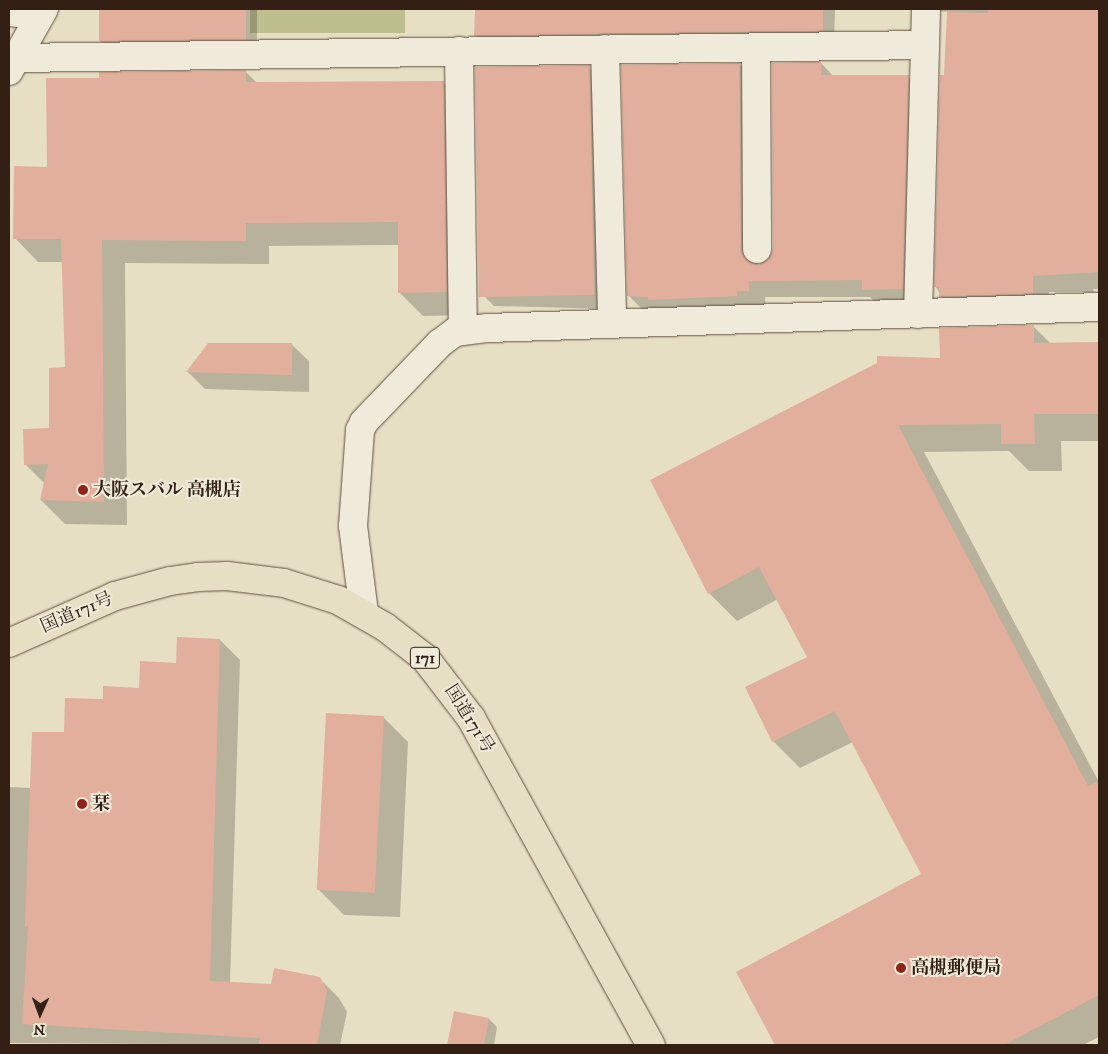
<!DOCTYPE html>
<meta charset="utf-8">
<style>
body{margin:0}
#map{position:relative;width:1108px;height:1054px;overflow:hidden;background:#e7dfc4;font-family:"IM FELL DW Pica","Noto Serif JP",serif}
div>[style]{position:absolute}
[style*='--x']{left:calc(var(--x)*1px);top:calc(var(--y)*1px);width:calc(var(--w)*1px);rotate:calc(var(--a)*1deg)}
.green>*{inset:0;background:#bebf8f;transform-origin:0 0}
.shadow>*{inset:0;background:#0003}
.building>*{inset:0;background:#e2af9d;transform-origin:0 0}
.roads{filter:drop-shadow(0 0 1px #604f40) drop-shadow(0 0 1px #604f40)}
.minor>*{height:28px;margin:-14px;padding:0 14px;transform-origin:14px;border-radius:14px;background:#efead9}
.highway>*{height:28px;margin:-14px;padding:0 14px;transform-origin:14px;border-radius:14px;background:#e7dfc4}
.dots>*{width:14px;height:14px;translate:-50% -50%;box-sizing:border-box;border:2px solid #efead9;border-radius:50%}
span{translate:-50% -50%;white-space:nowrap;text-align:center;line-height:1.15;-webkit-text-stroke:4px #efead9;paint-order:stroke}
.shield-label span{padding:1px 4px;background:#efead9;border:1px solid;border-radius:4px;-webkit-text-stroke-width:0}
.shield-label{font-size:16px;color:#331f14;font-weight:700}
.poi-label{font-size:18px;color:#331f14;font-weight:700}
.left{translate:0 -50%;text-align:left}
.street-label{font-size:18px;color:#331f14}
.frame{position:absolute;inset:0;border:10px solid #331f14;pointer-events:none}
.north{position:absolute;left:15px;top:989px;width:50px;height:50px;-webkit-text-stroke:4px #efead9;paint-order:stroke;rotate:182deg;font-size:14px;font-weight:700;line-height:20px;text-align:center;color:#331f14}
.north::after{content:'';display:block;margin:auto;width:18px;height:22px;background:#331f14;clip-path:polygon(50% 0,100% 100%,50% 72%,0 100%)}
</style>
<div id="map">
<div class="green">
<i style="left:250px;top:9px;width:155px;height:24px"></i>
</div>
<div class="shadow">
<i style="clip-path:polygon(100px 9px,257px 9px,257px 50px,112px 52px,100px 41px)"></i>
<i style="clip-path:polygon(476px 9px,835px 9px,834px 42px,487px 47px,475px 35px)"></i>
<i style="clip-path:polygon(898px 9px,1099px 9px,1099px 289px,1093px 289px,1094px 292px,1049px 292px,1049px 310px,957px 313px,941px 296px,936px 287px,948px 12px)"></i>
<i style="clip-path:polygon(821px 63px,834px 77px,908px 77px,925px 93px,919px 305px,880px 307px,870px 297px,765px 297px,766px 307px,645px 312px,628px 295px,740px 65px,757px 81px,758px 266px,766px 263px,774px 249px)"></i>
<i style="clip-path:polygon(589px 67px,604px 82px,610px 309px,494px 306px,479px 291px)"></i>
<i style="clip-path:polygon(246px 72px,258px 84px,443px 82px,467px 106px,470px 315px,423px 316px,399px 292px,399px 245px,269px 246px,269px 264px,125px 263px,127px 525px,65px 524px,41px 500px,45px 484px,25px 464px,50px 430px,67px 368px,63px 262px,38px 262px,15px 238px,48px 168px,100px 79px)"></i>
<i style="clip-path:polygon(1033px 326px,1051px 344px,1099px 344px,1099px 441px,1061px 441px,1062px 471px,1029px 471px,1009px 451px,924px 452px,1099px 782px,1099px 1037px,1083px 1045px,776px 1045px,737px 972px,923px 875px,853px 742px,800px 768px,773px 741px,808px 657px,778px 599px,737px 621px,709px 593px,652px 480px,941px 359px)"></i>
<i style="clip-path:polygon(291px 344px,309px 361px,309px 392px,205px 389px,188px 372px)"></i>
<i style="clip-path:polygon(220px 640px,240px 660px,230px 983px,272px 986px,319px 978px,339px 998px,347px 1012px,340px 1045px,9px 1043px,9px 787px,31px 788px,65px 734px,104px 700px,140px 690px)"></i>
<i style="clip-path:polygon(383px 717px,408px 742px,400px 917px,344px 915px,319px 890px)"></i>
<i style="clip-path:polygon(455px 1013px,489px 1019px,497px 1027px,494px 1045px,448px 1045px)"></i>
</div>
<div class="building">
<i style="left:99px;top:9px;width:147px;height:32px"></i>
<i style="clip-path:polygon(475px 9px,823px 9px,823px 31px,474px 36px)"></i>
<i style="clip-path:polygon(988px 9px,1099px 9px,1099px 272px,1033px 276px,1033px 294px,939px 297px,939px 287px,934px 287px,940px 75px,944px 75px,947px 12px,988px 13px)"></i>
<i style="clip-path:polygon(821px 62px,821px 75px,909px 75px,903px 289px,862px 290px,862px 280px,749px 281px,749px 291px,737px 291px,737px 296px,648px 300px,648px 297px,627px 296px,621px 65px,740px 63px,741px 249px,749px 262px,758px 265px,770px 257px,773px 249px,772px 63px)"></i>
<i style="left:590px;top:65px;width:230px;height:115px;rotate:89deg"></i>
<i style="clip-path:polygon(246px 70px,246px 82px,444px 81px,447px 292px,398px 293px,398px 222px,246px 223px,246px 241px,102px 240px,104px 502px,40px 500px,48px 464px,24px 465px,23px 429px,49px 428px,49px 368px,65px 367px,61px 239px,13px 239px,14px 166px,47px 167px,46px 78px,99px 78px,99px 72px)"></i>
<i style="clip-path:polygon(1034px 325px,1034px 343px,1099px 342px,1099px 414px,1034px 414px,1035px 444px,1001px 444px,1001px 424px,898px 425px,1088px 786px,1099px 781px,1099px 995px,1004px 1045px,775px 1045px,736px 972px,921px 874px,835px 711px,772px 742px,745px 687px,807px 657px,759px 567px,708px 594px,650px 480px,877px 363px,877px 356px,940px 358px,939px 328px)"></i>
<i style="clip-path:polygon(208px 343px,292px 343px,292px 375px,186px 372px)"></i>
<i style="clip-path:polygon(177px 637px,220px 639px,210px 981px,271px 984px,274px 968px,320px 977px,327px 991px,317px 1045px,258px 1045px,260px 1038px,22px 1024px,28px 927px,25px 926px,32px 732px,64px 732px,65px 698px,103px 699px,103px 686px,139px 688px,140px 661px,176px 663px)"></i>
<i style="left:326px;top:713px;width:58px;height:177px;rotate:3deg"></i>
<i style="clip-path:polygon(454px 1011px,489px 1018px,484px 1045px,447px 1045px)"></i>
</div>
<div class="roads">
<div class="minor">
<i style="--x:9;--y:12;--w:31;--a:6"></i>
<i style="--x:756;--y:47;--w:202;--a:89.7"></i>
<i style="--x:605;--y:49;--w:275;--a:88.5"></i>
<i style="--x:459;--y:51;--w:279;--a:89.2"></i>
<i style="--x:16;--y:58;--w:908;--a:-0.82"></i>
<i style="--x:9;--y:71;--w:71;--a:-60.6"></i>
<i style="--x:918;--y:314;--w:305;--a:-88.5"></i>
<i style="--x:364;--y:613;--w:88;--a:-97.2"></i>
<i style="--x:353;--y:526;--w:96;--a:-85.8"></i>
<i style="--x:360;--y:430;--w:9;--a:-63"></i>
<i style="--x:364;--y:422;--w:110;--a:-46.1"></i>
<i style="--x:440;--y:343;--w:19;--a:-36"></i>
<i style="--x:455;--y:332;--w:33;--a:-7"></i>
<i style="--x:488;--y:328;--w:611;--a:-1.97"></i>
</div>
<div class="highway">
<i style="--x:9;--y:643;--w:116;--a:-23.9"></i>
<i style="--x:115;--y:596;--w:57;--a:-15.3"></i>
<i style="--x:170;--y:581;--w:28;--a:-8"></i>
<i style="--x:198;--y:577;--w:29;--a:-2"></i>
<i style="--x:227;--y:576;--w:57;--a:7"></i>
<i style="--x:284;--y:583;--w:57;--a:17.5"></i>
<i style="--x:338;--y:600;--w:54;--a:29.9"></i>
<i style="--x:385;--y:627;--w:51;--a:37.8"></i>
<i style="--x:425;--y:658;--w:76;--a:52.5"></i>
<i style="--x:471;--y:718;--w:373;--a:61.2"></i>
</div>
</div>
<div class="dots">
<i style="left:83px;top:490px;background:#8f2418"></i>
<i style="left:82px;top:804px;background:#8f2418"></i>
<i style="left:901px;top:968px;background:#8f2418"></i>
</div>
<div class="shield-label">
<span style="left:425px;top:658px">171</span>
</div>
<div class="poi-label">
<span class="left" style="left:93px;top:490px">大阪スバル 高槻店</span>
<span class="left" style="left:92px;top:804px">栞</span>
<span class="left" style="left:911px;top:968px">高槻郵便局</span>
</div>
<div class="street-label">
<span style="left:77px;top:613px;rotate:-23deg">国道171号</span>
<span style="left:469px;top:719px;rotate:58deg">国道171号</span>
</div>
<div class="frame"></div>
<div class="north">N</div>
</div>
